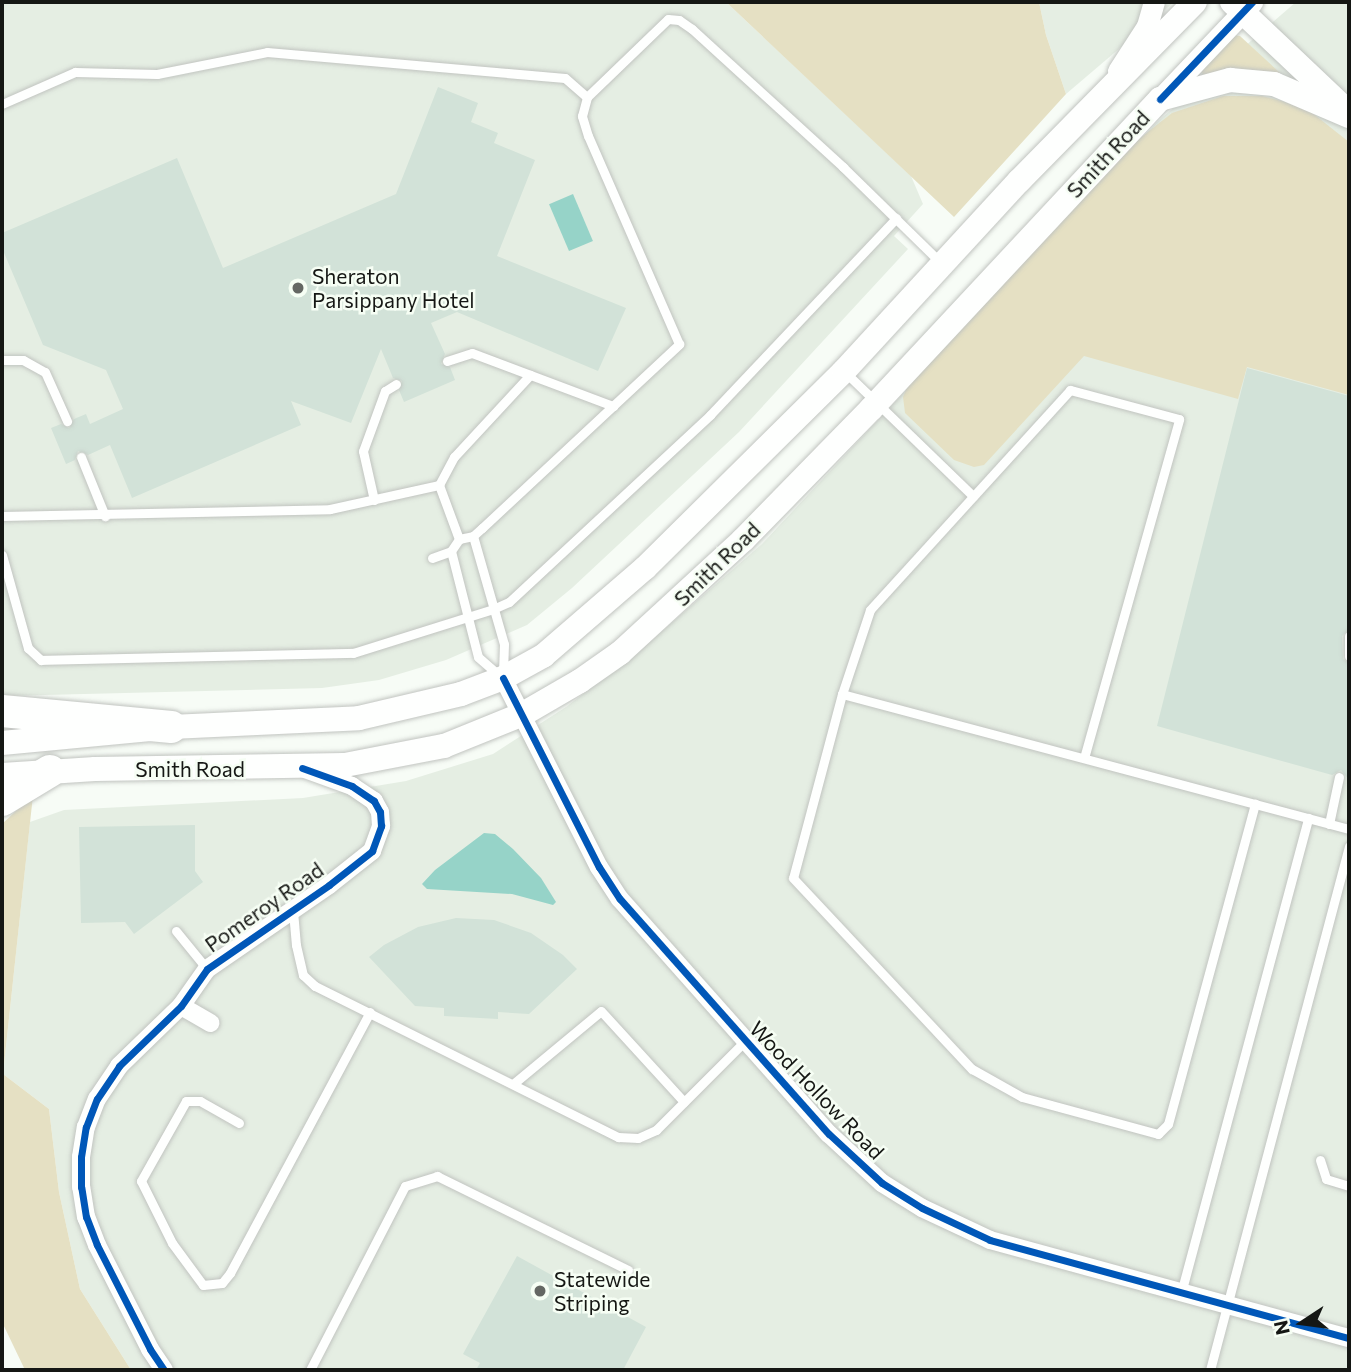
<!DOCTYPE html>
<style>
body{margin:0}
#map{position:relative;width:1351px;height:1372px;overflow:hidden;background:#f7fcf6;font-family:Commissioner,sans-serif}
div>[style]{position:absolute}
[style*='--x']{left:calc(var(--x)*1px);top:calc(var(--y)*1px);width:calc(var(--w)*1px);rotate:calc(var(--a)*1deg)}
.built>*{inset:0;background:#e5eee3}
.green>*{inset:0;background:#e5e0c3}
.water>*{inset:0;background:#96d3c8;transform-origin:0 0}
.building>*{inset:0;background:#d2e2d8}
.roads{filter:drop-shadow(0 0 2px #c1c4c0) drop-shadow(0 0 2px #c1c4c0)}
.service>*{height:9px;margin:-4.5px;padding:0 4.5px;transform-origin:4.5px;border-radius:4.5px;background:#fefffe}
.minor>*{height:18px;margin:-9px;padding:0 9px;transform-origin:9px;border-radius:9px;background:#fefffe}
.tertiary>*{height:21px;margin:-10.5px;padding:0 10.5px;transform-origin:10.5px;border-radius:10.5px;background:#fefffe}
.secondary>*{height:24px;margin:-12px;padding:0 12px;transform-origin:12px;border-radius:12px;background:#fefffe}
.motorway>*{height:32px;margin:-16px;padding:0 16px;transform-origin:16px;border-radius:16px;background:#fefffe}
.cycleway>*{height:7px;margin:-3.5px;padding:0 3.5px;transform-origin:3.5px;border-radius:3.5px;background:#0057b8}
.dots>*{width:19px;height:19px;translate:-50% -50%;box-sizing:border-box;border:4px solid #f6fef4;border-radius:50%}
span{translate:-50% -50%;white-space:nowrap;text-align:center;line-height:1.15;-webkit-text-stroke:5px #f6fef4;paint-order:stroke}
.street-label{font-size:21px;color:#151714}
.poi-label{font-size:21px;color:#151714}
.left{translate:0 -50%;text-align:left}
.frame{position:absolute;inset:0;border:4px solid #151714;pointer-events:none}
.north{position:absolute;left:1267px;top:1288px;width:70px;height:70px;-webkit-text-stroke:5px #f6fef4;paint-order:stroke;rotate:257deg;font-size:19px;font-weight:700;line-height:28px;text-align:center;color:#151714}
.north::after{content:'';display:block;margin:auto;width:24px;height:32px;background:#151714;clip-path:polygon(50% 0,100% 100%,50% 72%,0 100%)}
</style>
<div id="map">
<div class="built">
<i style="clip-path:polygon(2px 2px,726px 2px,911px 176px,923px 204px,894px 236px,908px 249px,739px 432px,572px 588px,527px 625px,446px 660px,379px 680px,322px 688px,4px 696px)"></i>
<i style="clip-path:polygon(1039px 2px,1174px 2px,1066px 94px,1046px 35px)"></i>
<i style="clip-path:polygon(1296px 2px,1349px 2px,1349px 1370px,131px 1370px,80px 1289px,59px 1192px,49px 1109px,3px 1074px,30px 822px,64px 810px,303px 798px,406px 781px,493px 754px,566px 707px,637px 653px,762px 544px,1156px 123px)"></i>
</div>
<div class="green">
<i style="clip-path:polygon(726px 2px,1039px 2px,1046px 35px,1066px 94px,954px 217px)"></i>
<i style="clip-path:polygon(1234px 35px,1240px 36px,1280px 73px,1277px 76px,1203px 75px,1201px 71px)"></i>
<i style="clip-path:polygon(1223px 96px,1262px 96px,1285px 102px,1311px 112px,1349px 142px,1349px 395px,1247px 367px,1238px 399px,1084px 356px,984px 465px,974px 467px,954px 460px,905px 413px,903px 397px,907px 387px,1139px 139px,1172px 113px)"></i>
<i style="clip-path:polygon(33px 795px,3px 1074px,49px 1109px,59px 1192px,80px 1289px,131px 1370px,25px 1370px,2px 1322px,2px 824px)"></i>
</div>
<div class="water">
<i style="left:573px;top:194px;width:51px;height:26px;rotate:67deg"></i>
<i style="clip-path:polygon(484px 833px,495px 834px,513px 849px,541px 878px,556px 902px,553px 905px,512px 894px,427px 889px,422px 884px,435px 870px)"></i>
</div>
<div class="building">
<i style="clip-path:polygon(438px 87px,478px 103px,471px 122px,498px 133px,494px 143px,535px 160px,497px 256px,626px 308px,598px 371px,457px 312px,431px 323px,445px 354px,441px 364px,450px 367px,455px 380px,404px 402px,399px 390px,402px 381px,393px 378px,381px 349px,351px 423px,291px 401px,301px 425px,132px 498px,110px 445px,88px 455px,78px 451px,75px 460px,66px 464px,51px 428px,61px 424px,69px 428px,74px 419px,86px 414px,90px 424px,123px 409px,106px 370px,43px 345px,2px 248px,2px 233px,177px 158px,223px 268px,396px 194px)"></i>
<i style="clip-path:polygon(1247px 368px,1349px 396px,1349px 629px,1342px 636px,1343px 659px,1349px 663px,1349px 780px,1341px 770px,1332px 775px,1157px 726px)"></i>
<i style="clip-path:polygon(195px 825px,195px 871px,203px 882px,134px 934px,125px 922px,81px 923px,79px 827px)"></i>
<i style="clip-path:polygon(456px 918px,494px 920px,531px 933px,563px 955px,577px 969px,529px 1014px,498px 1012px,498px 1019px,444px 1016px,444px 1008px,415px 1006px,369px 957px,384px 945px,418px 927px)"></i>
<i style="clip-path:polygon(517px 1256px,646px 1327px,623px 1370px,476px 1370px,480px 1363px,463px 1354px)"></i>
</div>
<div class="roads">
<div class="service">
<i style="--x:2;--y:104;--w:80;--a:-23.7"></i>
<i style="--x:75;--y:72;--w:82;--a:1.4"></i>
<i style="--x:157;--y:74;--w:112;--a:-11.3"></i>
<i style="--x:267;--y:52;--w:299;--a:5"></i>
<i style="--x:565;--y:78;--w:29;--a:41"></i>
<i style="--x:2;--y:360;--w:21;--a:0"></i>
<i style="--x:23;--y:360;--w:25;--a:29"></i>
<i style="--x:45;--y:372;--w:54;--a:65.8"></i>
<i style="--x:447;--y:361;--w:26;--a:-18"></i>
<i style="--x:472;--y:353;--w:151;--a:20.6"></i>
<i style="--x:846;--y:373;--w:177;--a:44.1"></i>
<i style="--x:81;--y:457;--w:64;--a:67.9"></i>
<i style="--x:439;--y:485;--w:58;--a:69.7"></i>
<i style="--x:374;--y:500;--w:50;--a:-102.7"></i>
<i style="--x:363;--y:451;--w:64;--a:-69.9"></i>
<i style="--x:385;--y:391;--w:13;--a:-32"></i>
<i style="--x:2;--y:516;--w:328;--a:-1.2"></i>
<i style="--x:330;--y:509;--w:112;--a:-12.4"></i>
<i style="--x:439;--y:485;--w:32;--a:-62"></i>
<i style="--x:454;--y:457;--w:112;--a:-47.2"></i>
<i style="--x:473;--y:536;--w:112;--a:74"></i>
<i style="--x:504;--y:644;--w:29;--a:92"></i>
<i style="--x:451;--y:551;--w:109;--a:75.7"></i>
<i style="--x:478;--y:657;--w:28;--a:41"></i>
<i style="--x:2;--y:555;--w:97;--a:74.4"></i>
<i style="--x:28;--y:648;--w:18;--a:43"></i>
<i style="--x:41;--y:660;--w:312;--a:-1.3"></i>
<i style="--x:353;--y:653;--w:147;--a:-17.4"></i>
<i style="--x:493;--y:609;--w:17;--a:-24"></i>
<i style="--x:509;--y:602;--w:275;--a:-42.9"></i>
<i style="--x:710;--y:415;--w:271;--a:-46.6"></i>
<i style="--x:432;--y:558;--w:20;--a:-20"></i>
<i style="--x:451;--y:551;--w:14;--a:-56"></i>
<i style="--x:459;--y:539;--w:14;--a:-12"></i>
<i style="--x:473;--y:536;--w:12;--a:-42"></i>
<i style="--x:482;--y:528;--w:270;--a:-43"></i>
<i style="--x:679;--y:344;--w:227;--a:-113.6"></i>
<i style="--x:588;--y:136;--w:21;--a:-107"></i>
<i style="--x:582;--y:116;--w:20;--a:-75"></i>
<i style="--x:587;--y:97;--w:112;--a:-43.9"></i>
<i style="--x:668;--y:19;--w:11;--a:5"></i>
<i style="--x:679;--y:20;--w:16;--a:35"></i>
<i style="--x:692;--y:29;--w:205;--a:42.4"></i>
<i style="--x:843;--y:167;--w:137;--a:44.4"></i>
<i style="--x:1349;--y:636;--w:20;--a:90"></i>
<i style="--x:842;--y:694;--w:525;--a:14.91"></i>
<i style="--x:1084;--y:758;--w:352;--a:-74.3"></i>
<i style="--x:1179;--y:419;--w:113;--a:-165.1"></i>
<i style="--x:1070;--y:390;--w:297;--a:132.3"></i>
<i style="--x:870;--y:610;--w:89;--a:108.4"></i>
<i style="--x:842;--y:694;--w:190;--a:104.9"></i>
<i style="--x:793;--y:878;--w:262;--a:46.9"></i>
<i style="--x:972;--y:1069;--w:57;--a:29.2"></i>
<i style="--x:1022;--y:1097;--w:141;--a:15.2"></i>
<i style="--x:1158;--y:1134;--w:14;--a:-45"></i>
<i style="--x:1168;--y:1124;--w:332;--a:-74.8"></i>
<i style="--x:1329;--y:824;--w:48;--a:-78"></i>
<i style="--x:293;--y:911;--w:34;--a:85"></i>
<i style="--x:296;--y:945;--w:31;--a:77"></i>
<i style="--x:303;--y:975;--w:16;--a:43"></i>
<i style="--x:315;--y:986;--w:339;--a:26.5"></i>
<i style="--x:618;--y:1137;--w:20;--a:3"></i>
<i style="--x:638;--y:1138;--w:20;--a:-24"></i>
<i style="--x:656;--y:1130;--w:126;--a:-45"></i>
<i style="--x:176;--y:931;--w:49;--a:50.8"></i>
<i style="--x:513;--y:1084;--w:114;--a:-39.7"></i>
<i style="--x:601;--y:1011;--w:123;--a:47.6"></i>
<i style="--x:239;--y:1123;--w:45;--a:-150.6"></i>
<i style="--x:200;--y:1101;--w:14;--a:180"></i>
<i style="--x:186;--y:1101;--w:92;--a:119.4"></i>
<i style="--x:141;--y:1181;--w:69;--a:63.4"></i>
<i style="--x:172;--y:1243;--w:52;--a:53.6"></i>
<i style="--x:203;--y:1285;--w:19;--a:-6"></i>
<i style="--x:222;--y:1283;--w:13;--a:-51"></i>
<i style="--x:230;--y:1273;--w:296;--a:-61.8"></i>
<i style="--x:1320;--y:1160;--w:20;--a:72"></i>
<i style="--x:1326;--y:1179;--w:24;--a:17"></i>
<i style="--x:1181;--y:1293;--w:492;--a:-75"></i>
<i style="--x:310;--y:1370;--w:207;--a:-62.7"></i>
<i style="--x:405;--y:1186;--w:34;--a:-17"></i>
<i style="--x:437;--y:1176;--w:213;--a:26.2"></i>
<i style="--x:1210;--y:1370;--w:542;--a:-75.14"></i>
</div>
<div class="minor">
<i style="--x:503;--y:678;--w:212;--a:63.1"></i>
<i style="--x:599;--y:867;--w:38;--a:57"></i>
<i style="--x:620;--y:899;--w:314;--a:48.4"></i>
<i style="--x:829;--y:1134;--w:72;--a:42.8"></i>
<i style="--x:882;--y:1183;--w:47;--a:32"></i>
<i style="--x:922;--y:1208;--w:75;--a:25.2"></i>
<i style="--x:990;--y:1240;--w:372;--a:15.3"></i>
<i style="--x:181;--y:1006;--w:34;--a:30"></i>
<i style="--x:164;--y:1370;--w:25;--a:-124"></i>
<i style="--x:150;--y:1349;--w:117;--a:-117"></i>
<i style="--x:97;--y:1245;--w:30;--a:-111"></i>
<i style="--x:86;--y:1217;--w:30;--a:-99"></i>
<i style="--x:81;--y:1187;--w:30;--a:-90"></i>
<i style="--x:81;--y:1157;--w:30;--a:-81"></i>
<i style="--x:86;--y:1127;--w:30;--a:-69"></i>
<i style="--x:97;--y:1099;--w:40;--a:-56"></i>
<i style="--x:119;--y:1066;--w:86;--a:-44.1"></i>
<i style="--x:181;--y:1006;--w:45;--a:-54.9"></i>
<i style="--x:207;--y:969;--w:148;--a:-34.5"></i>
<i style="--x:329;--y:885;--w:55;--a:-38.3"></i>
<i style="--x:372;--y:851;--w:27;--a:-70"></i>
<i style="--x:381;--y:826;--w:14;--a:-94"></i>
<i style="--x:380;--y:812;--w:13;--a:-119"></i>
<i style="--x:374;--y:801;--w:27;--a:-146"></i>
<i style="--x:352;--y:786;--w:50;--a:-160.1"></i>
</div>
<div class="tertiary">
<i style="--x:1118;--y:71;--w:54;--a:-57.2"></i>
<i style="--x:1147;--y:26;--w:25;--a:-74"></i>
<i style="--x:1160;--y:99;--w:134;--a:-46.5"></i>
</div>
<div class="secondary">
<i style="--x:1232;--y:2;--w:153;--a:43.4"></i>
<i style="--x:2;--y:743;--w:170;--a:-5.4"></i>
<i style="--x:171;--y:727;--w:188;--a:-2.7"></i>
<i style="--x:359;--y:718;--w:105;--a:-13.2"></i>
<i style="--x:461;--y:694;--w:45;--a:-20.9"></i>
<i style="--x:503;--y:678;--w:46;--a:-28.8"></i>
<i style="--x:543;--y:656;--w:135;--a:-40.8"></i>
<i style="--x:645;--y:568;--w:280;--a:-44.7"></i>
<i style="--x:844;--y:371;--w:258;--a:-47.4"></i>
<i style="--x:1019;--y:181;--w:251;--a:-45.5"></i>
<i style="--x:2;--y:775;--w:93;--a:-3.7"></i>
<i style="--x:95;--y:769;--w:250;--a:-0.9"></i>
<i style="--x:345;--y:765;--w:101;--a:-10.9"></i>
<i style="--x:444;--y:746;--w:85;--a:-22.1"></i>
<i style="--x:523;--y:714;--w:66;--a:-30.1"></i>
<i style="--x:580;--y:681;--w:49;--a:-35"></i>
<i style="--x:620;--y:653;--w:167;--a:-42.6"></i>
<i style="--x:743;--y:540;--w:183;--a:-45.7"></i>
<i style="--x:871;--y:409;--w:424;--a:-47"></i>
<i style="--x:1160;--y:99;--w:73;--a:-15.2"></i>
<i style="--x:1230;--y:80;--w:44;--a:5.2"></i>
<i style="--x:1274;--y:84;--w:82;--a:23.1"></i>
</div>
<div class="motorway">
<i style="--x:2;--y:711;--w:170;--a:5.4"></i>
<i style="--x:2;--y:800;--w:56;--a:-31.1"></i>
</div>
</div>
<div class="cycleway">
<i style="--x:1160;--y:99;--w:134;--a:-46.5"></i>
<i style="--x:503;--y:678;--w:212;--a:63.1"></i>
<i style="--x:599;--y:867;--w:38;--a:57"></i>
<i style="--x:620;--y:899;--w:314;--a:48.4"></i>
<i style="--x:829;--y:1134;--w:72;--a:42.8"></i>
<i style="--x:882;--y:1183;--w:47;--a:32"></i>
<i style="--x:922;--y:1208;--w:75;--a:25.2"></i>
<i style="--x:990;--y:1240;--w:372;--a:15.3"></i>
<i style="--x:164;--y:1370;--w:25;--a:-124"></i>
<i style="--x:150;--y:1349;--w:117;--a:-117"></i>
<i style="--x:97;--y:1245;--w:30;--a:-111"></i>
<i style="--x:86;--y:1217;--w:30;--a:-99"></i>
<i style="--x:81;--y:1187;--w:30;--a:-90"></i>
<i style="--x:81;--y:1157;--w:30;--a:-81"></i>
<i style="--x:86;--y:1127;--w:30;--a:-69"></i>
<i style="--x:97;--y:1099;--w:40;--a:-56"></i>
<i style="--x:119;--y:1066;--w:86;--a:-44.1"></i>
<i style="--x:181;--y:1006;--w:45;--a:-54.9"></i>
<i style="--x:207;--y:969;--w:148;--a:-34.5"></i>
<i style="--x:329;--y:885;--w:55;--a:-38.3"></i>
<i style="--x:372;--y:851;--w:27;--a:-70"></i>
<i style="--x:381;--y:826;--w:14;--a:-94"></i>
<i style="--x:380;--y:812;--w:13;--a:-119"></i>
<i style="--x:374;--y:801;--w:27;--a:-146"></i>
<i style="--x:352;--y:786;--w:53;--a:-160.2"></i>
</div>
<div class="dots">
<i style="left:298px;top:288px;background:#646763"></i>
<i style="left:540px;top:1291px;background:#646763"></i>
</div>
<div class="street-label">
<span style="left:1108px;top:154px;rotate:-47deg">Smith Road</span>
<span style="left:717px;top:564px;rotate:-44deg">Smith Road</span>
<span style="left:190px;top:769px">Smith Road</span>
<span style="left:264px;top:907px;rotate:-35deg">Pomeroy Road</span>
<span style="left:817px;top:1090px;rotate:46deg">Wood Hollow Road</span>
</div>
<div class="poi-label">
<span class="left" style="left:312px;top:288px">Sheraton<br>Parsippany Hotel</span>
<span class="left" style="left:554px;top:1291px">Statewide<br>Striping</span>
</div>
<div class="frame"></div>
<div class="north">N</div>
</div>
